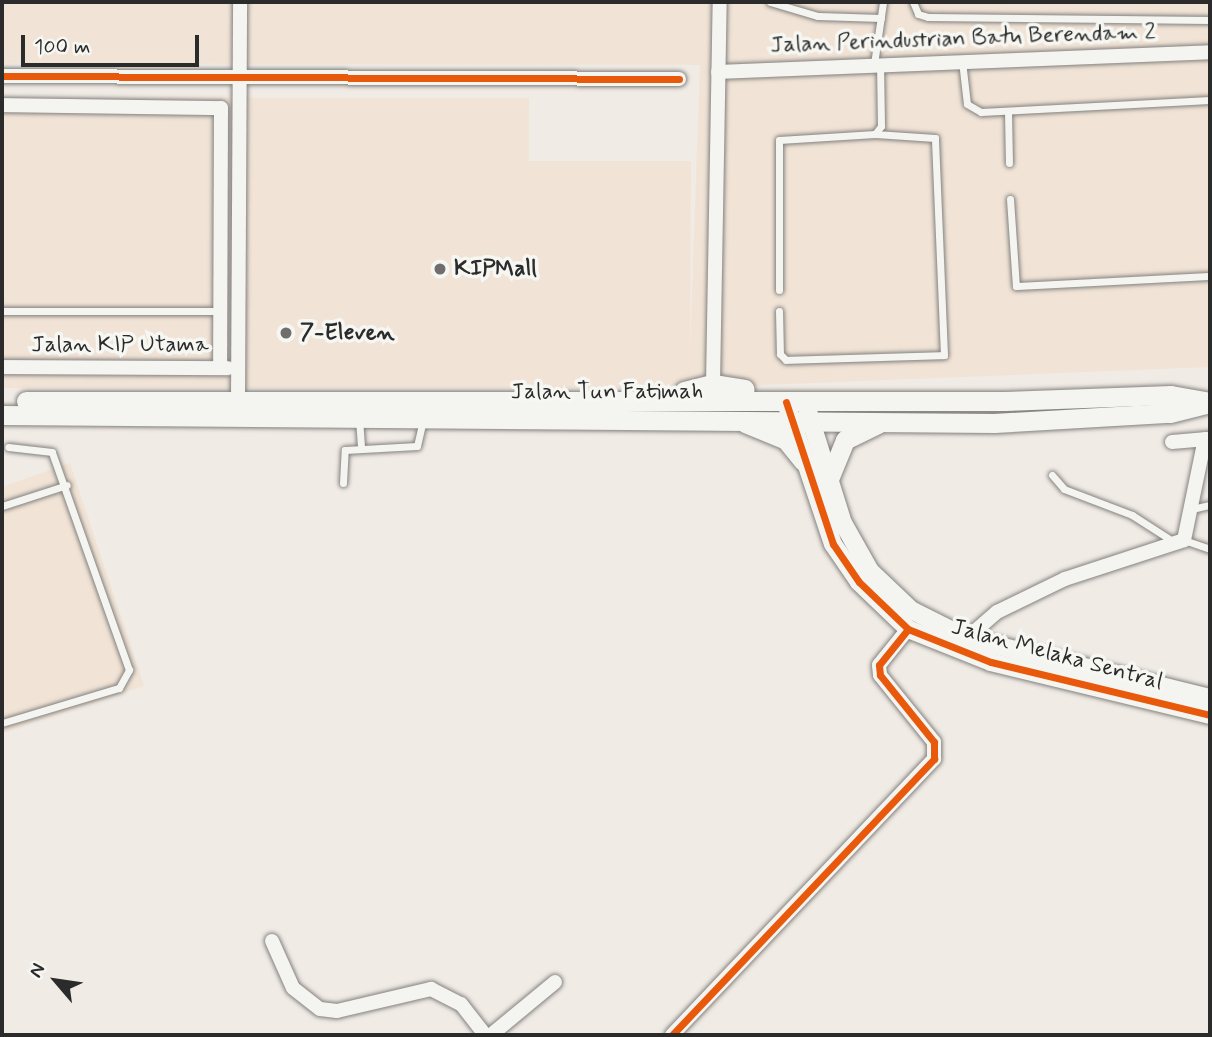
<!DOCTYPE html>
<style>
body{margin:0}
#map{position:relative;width:1212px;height:1037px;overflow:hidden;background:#f0ebe5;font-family:Mynerve,sans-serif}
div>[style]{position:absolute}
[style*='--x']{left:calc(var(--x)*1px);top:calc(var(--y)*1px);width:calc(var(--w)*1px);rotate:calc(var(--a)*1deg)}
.built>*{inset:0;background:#f1e4d7}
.roads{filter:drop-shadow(0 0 2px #84817f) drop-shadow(0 0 2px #84817f)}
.service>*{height:7px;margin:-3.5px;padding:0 3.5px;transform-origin:3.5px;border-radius:3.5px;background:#f4f4f1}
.minor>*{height:14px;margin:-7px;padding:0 7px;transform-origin:7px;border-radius:7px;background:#f4f4f1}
.tertiary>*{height:18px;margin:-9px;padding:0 9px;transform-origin:9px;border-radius:9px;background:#f4f4f1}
.secondary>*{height:19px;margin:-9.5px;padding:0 9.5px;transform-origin:9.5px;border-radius:9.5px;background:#f4f4f1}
.cycleway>*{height:7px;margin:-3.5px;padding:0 3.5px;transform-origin:3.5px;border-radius:3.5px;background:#e8590c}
.dots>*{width:19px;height:19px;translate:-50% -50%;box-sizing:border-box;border:4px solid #f6f6f2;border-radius:50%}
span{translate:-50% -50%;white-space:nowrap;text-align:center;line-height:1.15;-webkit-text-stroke:7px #f6f6f2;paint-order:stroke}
.street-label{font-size:23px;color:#2b2b2b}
.poi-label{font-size:23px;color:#2b2b2b;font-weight:700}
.left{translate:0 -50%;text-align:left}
.frame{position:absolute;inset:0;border:4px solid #2b2b2b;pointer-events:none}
.north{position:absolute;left:21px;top:946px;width:70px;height:70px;-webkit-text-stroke:5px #f6f6f2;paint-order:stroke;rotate:299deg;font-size:19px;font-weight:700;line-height:28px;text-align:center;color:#2b2b2b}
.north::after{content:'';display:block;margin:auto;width:24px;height:32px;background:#2b2b2b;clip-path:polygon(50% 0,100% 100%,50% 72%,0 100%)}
.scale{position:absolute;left:21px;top:35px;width:178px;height:32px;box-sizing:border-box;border:4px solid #2b2b2b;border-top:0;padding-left:9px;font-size:21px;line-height:24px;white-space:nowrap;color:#2b2b2b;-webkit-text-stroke:5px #f6f6f2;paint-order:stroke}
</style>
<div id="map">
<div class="built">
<i style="clip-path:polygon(2px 2px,1210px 2px,1210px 367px,689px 388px,2px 388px,2px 98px,529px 98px,529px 161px,691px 161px,690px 349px,700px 65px,2px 63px)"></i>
<i style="clip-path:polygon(70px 463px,144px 686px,2px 733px,2px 487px)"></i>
</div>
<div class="roads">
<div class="service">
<i style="--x:770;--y:2;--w:50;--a:16.3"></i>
<i style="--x:818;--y:16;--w:63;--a:1.8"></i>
<i style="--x:913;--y:2;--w:13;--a:67"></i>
<i style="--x:918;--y:14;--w:10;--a:17"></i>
<i style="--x:928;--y:17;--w:282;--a:0.6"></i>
<i style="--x:962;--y:61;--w:43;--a:83.4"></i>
<i style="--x:967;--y:104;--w:16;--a:30"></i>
<i style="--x:981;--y:112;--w:229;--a:-3"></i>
<i style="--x:874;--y:64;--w:63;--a:-81.7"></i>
<i style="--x:1008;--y:112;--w:51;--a:88.9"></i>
<i style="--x:1010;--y:199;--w:87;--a:86.1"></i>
<i style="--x:1016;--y:286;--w:194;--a:-3"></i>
<i style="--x:779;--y:290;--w:150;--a:-90"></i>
<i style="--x:779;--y:140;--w:96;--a:-3.6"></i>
<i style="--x:875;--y:134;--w:10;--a:-53"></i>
<i style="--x:881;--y:126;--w:62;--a:-90.9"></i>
<i style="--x:2;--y:311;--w:218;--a:0"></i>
<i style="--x:779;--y:311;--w:43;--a:88.7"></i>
<i style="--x:780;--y:354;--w:8;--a:45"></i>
<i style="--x:786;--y:360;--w:158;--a:-1.8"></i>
<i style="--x:944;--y:355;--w:217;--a:-92.4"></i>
<i style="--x:935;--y:138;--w:60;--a:-176.2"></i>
<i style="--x:359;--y:418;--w:27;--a:86"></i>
<i style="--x:1052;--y:475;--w:18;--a:49"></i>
<i style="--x:1064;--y:489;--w:73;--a:20.9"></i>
<i style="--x:1132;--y:515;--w:46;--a:32.7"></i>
<i style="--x:343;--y:483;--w:33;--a:-87"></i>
<i style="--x:345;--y:450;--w:72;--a:-3.2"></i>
<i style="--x:417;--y:446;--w:28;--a:-77"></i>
<i style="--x:2;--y:506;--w:68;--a:-17.9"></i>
<i style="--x:1192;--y:509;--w:18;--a:-13"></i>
<i style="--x:1184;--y:540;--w:28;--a:19"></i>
<i style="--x:2;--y:723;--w:122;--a:-16.7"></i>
<i style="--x:119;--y:688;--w:21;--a:-61"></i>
<i style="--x:129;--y:670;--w:231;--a:-109.5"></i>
<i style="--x:52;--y:452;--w:44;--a:-173.5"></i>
</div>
<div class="minor">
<i style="--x:718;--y:72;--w:492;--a:-2.3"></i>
<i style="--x:2;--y:76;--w:677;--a:0.25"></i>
<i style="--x:2;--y:105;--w:219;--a:0.8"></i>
<i style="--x:221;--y:108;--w:260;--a:90.2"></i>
<i style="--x:2;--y:367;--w:226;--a:0.3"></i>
<i style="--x:713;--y:384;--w:382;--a:-89"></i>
<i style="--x:238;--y:400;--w:398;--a:-89.7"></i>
<i style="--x:1172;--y:442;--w:38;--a:-5"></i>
<i style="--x:967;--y:638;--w:40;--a:-41"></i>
<i style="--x:997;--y:612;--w:76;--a:-25.9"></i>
<i style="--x:1065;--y:579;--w:125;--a:-18.1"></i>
<i style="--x:1184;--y:540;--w:103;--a:-78.3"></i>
<i style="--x:272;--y:941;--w:51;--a:65.9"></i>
<i style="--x:293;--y:988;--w:34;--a:38"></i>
<i style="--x:320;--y:1009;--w:17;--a:7"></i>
<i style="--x:337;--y:1011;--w:97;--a:-13.2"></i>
<i style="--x:431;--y:989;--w:34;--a:27"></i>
<i style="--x:461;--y:1004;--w:39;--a:52"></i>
<i style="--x:491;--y:1035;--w:83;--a:-39.6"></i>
<i style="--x:672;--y:1035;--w:381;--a:-46.5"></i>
<i style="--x:934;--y:759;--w:17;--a:-90"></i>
<i style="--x:934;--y:742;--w:86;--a:-128.9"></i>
<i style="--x:880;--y:675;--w:10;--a:-96"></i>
<i style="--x:879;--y:665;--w:46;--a:-51.1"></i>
</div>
<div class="tertiary">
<i style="--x:805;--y:402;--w:127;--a:72.6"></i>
<i style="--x:843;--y:523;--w:55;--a:60.6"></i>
<i style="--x:870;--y:571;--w:57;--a:43.6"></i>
<i style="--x:911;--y:610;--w:63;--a:26.6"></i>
<i style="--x:967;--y:638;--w:250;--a:13.9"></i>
<i style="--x:788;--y:409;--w:142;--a:71.6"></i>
<i style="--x:833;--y:544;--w:46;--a:55.6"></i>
<i style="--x:859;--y:582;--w:68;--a:43.8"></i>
<i style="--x:908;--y:629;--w:89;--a:21.7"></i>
<i style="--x:991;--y:662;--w:225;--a:13.6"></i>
</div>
<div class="secondary">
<i style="--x:684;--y:391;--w:30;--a:-14"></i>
<i style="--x:713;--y:384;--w:32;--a:9"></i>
<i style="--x:26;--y:401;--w:978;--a:0"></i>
<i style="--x:1004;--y:401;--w:167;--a:-2.1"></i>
<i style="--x:1171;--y:395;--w:36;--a:10"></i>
<i style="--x:2;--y:415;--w:992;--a:0.46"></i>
<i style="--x:994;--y:423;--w:176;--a:-3.3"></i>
<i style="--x:1170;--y:413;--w:41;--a:-14"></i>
<i style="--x:745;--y:423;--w:44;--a:22.5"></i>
<i style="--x:786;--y:440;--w:27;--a:51"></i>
<i style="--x:827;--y:484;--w:48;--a:-67.8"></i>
<i style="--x:845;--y:440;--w:37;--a:-26"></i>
</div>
</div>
<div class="cycleway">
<i style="--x:2;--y:76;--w:677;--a:0.25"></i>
<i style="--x:786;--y:402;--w:150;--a:71.7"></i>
<i style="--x:833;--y:544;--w:46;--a:55.6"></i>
<i style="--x:859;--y:582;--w:68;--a:43.8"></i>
<i style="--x:908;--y:629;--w:89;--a:21.7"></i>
<i style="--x:991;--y:662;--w:225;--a:13.6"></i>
<i style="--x:672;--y:1035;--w:381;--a:-46.5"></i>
<i style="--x:934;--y:759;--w:17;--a:-90"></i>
<i style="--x:934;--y:742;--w:86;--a:-128.9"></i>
<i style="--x:880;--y:675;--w:10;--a:-96"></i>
<i style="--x:879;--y:665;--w:46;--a:-51.1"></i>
</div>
<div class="dots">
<i style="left:440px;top:269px;background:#706e6c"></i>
<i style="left:286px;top:333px;background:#706e6c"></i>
</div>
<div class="street-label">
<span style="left:963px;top:39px;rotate:-2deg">Jalan Perindustrian Batu Berendam 2</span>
<span style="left:120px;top:345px">Jalan KIP Utama</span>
<span style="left:607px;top:392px">Jalan Tun Fatimah</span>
<span style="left:1057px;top:655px;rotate:15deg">Jalan Melaka Sentral</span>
</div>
<div class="poi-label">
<span class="left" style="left:454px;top:269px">KIPMall</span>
<span class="left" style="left:300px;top:333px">7-Eleven</span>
</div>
<div class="frame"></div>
<div class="north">N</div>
<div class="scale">100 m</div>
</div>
